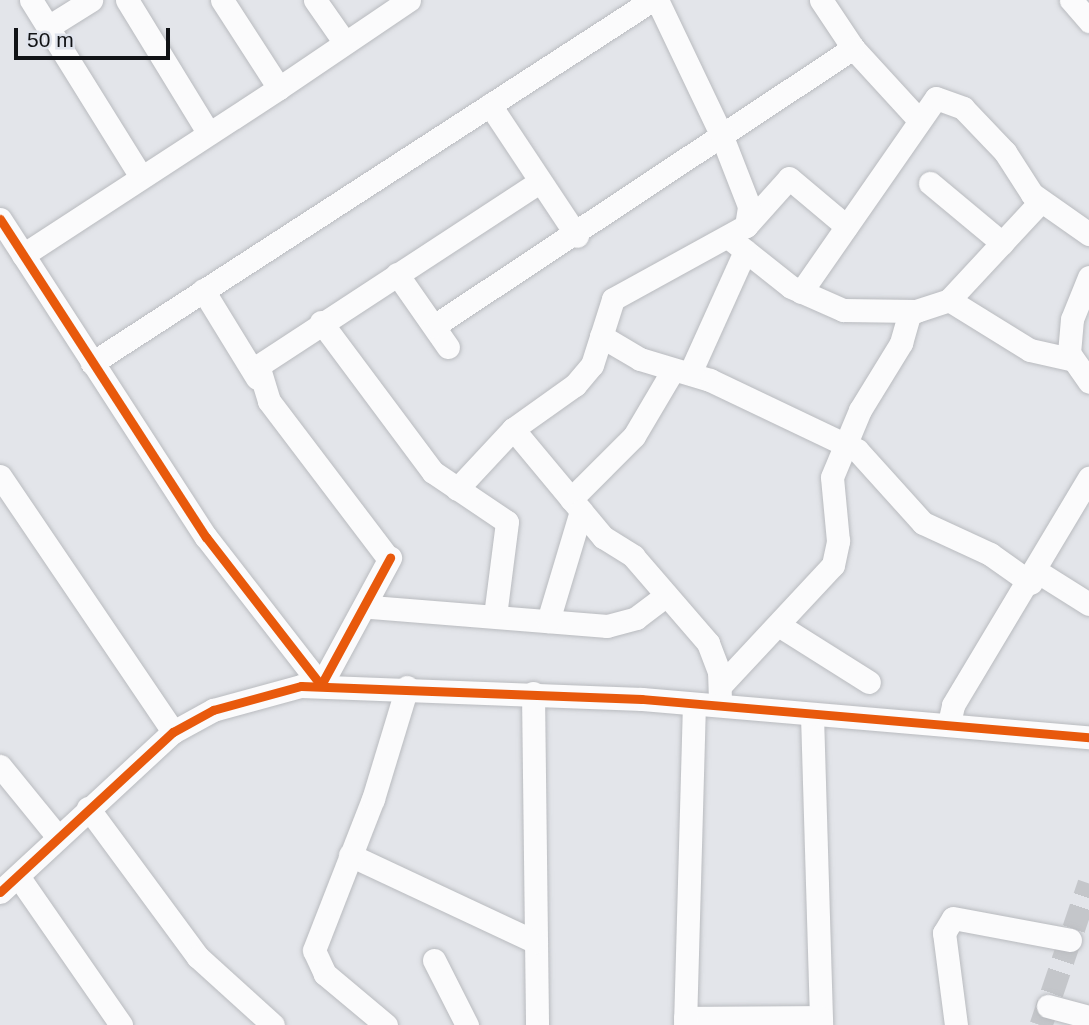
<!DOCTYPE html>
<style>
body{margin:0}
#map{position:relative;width:1089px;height:1025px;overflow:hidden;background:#e3e5ea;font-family:Arial,sans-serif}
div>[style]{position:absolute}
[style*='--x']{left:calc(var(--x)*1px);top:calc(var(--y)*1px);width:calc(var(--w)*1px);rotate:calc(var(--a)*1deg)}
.minor-tunnel>*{height:23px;margin-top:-11.5px;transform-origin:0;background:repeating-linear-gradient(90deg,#c4c6ca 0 23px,transparent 0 34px)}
.roads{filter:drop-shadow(0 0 2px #b9bbbf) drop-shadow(0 0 2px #b9bbbf)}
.minor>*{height:23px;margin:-11.5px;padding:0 11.5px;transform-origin:11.5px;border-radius:11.5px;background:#fbfbfc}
.cycleway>*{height:9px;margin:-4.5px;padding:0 4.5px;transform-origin:4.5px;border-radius:4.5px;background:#e8590c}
span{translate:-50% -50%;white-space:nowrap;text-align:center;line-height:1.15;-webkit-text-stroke:6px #e0e4ed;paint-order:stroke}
.scale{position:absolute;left:14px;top:28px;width:156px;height:32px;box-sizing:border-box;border:4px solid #111316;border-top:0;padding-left:9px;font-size:21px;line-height:24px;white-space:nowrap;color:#111316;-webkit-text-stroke:5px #e0e4ed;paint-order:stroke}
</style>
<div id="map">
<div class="minor-tunnel">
<i style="--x:1041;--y:1025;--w:150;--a:-71.3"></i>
</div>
<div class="roads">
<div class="minor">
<i style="--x:31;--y:0;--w:208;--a:58.1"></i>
<i style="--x:127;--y:0;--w:155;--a:58.5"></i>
<i style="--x:222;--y:0;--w:105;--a:57.1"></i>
<i style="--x:279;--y:88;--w:157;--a:-34.1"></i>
<i style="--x:315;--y:0;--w:52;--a:55.1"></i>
<i style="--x:821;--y:0;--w:58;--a:56.3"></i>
<i style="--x:853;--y:48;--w:96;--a:47.5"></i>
<i style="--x:1071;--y:0;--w:28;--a:49"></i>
<i style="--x:48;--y:27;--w:51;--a:-32.1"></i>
<i style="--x:490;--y:105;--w:157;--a:56.4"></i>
<i style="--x:930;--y:183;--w:94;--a:39.8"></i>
<i style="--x:0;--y:219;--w:379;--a:57.1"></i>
<i style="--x:206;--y:537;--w:187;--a:52.2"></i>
<i style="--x:321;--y:685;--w:145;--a:-61.5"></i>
<i style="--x:746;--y:226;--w:64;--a:-48.1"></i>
<i style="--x:789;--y:178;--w:75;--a:40.1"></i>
<i style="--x:728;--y:237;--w:80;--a:38.4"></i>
<i style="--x:791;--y:287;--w:57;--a:23.9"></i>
<i style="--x:843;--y:310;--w:73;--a:0.8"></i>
<i style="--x:916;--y:311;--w:35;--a:-18"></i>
<i style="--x:949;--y:300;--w:135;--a:-47.1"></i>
<i style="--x:23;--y:255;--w:306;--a:-33.1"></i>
<i style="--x:397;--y:274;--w:89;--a:55.1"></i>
<i style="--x:1089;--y:277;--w:45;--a:112"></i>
<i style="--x:1072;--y:319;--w:34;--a:95"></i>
<i style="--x:1069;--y:353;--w:35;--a:55"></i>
<i style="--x:203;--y:290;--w:103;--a:58.5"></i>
<i style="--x:801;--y:292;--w:236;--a:-55.2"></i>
<i style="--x:936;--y:98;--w:29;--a:20"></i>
<i style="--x:963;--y:108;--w:61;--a:46.3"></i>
<i style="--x:1005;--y:152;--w:50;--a:57.3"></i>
<i style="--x:1032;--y:194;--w:70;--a:35.1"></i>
<i style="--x:949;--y:300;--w:95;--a:31.7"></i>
<i style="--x:1030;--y:350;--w:41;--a:12.7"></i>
<i style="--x:321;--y:322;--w:187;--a:53.3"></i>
<i style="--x:433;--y:472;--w:89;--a:34"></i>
<i style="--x:507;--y:522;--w:95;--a:97.3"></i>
<i style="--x:434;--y:326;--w:503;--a:-33.56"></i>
<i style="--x:601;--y:336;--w:45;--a:30.5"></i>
<i style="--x:640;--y:359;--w:73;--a:16.7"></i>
<i style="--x:710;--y:380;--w:163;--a:25.5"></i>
<i style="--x:857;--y:450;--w:98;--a:47.9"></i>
<i style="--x:923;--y:523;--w:74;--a:24.8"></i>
<i style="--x:990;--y:554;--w:50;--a:35.3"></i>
<i style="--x:92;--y:363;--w:667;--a:-32.95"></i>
<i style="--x:690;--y:373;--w:134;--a:-65.7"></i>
<i style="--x:513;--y:429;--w:141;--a:50.2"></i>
<i style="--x:603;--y:537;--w:36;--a:32"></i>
<i style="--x:633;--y:556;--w:115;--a:49.2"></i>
<i style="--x:708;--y:643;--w:30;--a:69"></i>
<i style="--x:719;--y:671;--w:26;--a:88"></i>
<i style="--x:0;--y:476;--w:309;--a:55.9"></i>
<i style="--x:457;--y:489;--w:82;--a:-47"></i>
<i style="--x:513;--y:429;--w:76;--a:-35.4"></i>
<i style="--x:575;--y:385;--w:26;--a:-50"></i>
<i style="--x:592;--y:365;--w:69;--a:-72.3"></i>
<i style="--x:613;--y:299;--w:152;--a:-28.8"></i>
<i style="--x:746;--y:226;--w:20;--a:-81"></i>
<i style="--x:749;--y:206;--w:77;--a:-111.3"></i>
<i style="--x:721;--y:134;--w:148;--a:-115.5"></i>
<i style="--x:571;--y:499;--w:89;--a:-45"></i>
<i style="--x:634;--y:436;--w:77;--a:-59.4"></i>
<i style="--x:385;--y:554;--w:192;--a:-127.2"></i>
<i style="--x:269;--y:401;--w:37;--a:-107"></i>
<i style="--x:258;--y:366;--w:334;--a:-33.2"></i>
<i style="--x:1038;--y:572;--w:60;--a:32.1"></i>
<i style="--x:371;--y:607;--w:237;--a:4.6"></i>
<i style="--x:607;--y:626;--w:30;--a:-15"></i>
<i style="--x:636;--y:618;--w:38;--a:-37"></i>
<i style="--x:548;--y:621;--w:115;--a:-73.3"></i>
<i style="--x:780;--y:626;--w:105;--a:32.2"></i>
<i style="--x:721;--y:685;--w:164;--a:-47"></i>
<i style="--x:833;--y:565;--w:25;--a:-78"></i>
<i style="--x:838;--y:541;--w:64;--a:-95.4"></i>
<i style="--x:832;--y:477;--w:73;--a:-67.3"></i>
<i style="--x:860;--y:410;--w:79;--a:-58.5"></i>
<i style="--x:901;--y:343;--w:32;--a:-74"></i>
<i style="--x:533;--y:693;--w:332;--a:89.3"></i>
<i style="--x:812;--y:715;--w:310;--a:88.3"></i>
<i style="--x:949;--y:723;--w:18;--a:-77"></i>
<i style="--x:953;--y:705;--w:265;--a:-59.1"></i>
<i style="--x:0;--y:766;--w:92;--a:50.8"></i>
<i style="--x:88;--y:808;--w:185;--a:53.6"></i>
<i style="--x:198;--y:957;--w:101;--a:42.2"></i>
<i style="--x:350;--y:855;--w:205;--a:25.1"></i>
<i style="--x:18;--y:876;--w:181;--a:55.3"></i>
<i style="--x:0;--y:892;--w:236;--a:-42.8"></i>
<i style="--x:173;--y:732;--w:46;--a:-28.8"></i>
<i style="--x:213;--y:710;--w:91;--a:-15.3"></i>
<i style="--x:301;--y:686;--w:341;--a:2.2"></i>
<i style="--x:642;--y:699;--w:449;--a:4.9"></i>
<i style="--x:434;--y:960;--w:73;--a:63.1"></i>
<i style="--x:1048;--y:1006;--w:42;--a:15"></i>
<i style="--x:685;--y:1018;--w:135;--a:-0.4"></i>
<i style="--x:386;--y:1025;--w:80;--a:-140.1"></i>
<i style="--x:325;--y:974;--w:26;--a:-115"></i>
<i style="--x:314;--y:950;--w:162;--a:-68.7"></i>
<i style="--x:373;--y:799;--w:117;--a:-73.1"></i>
<i style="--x:685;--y:1025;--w:320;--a:-88.4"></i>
<i style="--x:956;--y:1025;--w:93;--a:-97.4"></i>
<i style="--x:944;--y:933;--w:17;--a:-59"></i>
<i style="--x:953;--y:918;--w:119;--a:10.6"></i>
</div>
</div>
<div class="cycleway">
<i style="--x:0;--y:219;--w:379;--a:57.1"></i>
<i style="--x:206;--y:537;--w:187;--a:52.2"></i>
<i style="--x:321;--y:685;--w:145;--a:-61.5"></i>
<i style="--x:0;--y:892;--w:236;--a:-42.8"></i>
<i style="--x:173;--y:732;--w:46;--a:-28.8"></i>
<i style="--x:213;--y:710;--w:91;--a:-15.3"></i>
<i style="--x:301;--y:686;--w:341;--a:2.2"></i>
<i style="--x:642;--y:699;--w:449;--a:4.9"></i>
</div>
<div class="scale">50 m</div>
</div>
